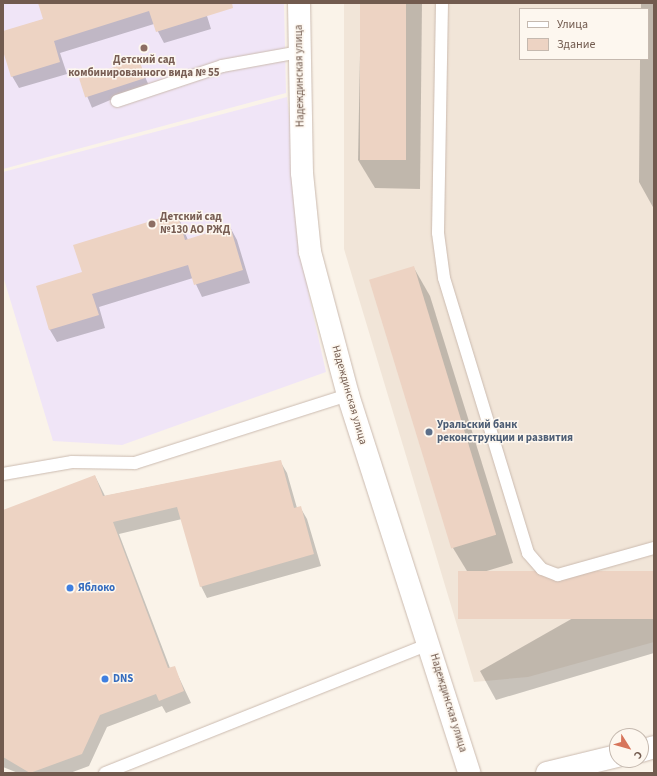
<!DOCTYPE html>
<meta charset="utf-8">
<style>
body{margin:0}
#map{position:relative;width:657px;height:776px;overflow:hidden;background:#faf3e9;font-family:"Source Sans 3",sans-serif}
div>[style]{position:absolute}
[style*='--x']{left:calc(var(--x)*1px);top:calc(var(--y)*1px);width:calc(var(--w)*1px);rotate:calc(var(--a)*1deg)}
.residential>*{inset:0;background:#f1e5d8}
.education>*{inset:0;background:#f0e5f7}
.shadow>*{inset:0;background:#0003;transform-origin:0 0}
.building>*{inset:0;background:#edd3c3;transform-origin:0 0}
.roads{filter:drop-shadow(0 0 1px #cbbbb0) drop-shadow(0 0 1px #cbbbb0)}
.lane>*{height:12px;margin:-6px;padding:0 6px;transform-origin:6px;border-radius:6px;background:#fff}
.street>*{height:22px;margin:-11px;padding:0 11px;transform-origin:11px;border-radius:11px;background:#fff}
.secondary>*{height:22px;margin:-11px;padding:0 11px;transform-origin:11px;border-radius:11px;background:#fff}
.dots>*{width:11px;height:11px;translate:-50% -50%;box-sizing:border-box;border:2px solid #fdf7ef;border-radius:50%}
span{translate:-50% -50%;white-space:nowrap;text-align:center;line-height:1.15;-webkit-text-stroke:3px #fdf7ef;paint-order:stroke}
.education-label{font-size:11px;color:#785e54;font-weight:700}
.left{translate:0 -50%;text-align:left}
.street-label{font-size:11px;color:#725b4f}
.service-label{font-size:11px;color:#4e5e75;font-weight:700}
.shop-label{font-size:11px;color:#366cbe;font-weight:700}
.frame{position:absolute;inset:0;border:4px solid #725b4f;pointer-events:none}
.legend{position:absolute;left:519px;top:8px;width:130px;height:52px;box-sizing:border-box;background:#fdf7ef;border:1px solid #c5b9af;margin:0;padding:5px 7px;list-style:none;font-size:12px;color:#725b4f}
.legend li{display:flex;align-items:center;gap:8px;height:20px}
.legend b{width:20px;border:1px solid #c5b9af}
.north{position:absolute;left:609px;top:728px;width:40px;height:40px;box-sizing:border-box;background:#fdf7ef;border:1px solid #c5b9af;border-radius:50%;rotate:127deg;font-size:11px;font-weight:700;line-height:16px;text-align:center;color:#725b4f}
.north::after{content:'';display:block;margin:auto;width:14px;height:18px;background:#d7755b;clip-path:polygon(50% 0,100% 100%,50% 72%,0 100%)}
</style>
<div id="map">
<div class="residential">
<i style="clip-path:polygon(evenodd,344px 3px,654px 3px,654px 642px,528px 677px,474px 682px,344px 249px,344px 3px,520px 9px,648px 9px,648px 59px,520px 59px,520px 9px)"></i>
</div>
<div class="education">
<i style="clip-path:polygon(3px 3px,284px 3px,286px 93px,3px 169px)"></i>
<i style="clip-path:polygon(287px 97px,309px 296px,326px 372px,122px 445px,53px 441px,3px 276px,3px 172px)"></i>
</div>
<div class="shadow">
<i style="clip-path:polygon(40px 3px,203px 3px,211px 29px,164px 43px,154px 24px,60px 53px,67px 74px,19px 88px,12px 76px,3px 48px,3px 32px,45px 19px)"></i>
<i style="clip-path:polygon(361px 3px,422px 3px,420px 189px,375px 188px,358px 160px)"></i>
<i style="clip-path:polygon(641px 3px,654px 3px,654px 209px,639px 182px,640px 59px,648px 59px,648px 9px,641px 9px)"></i>
<i style="left:138px;top:60px;width:26px;height:61px;rotate:67deg"></i>
<i style="clip-path:polygon(177px 214px,188px 240px,230px 227px,237px 240px,250px 283px,202px 297px,193px 278px,99px 307px,105px 328px,57px 342px,50px 330px,37px 287px,83px 273px)"></i>
<i style="clip-path:polygon(414px 268px,430px 296px,513px 563px,470px 576px,453px 548px,371px 281px)"></i>
<i style="clip-path:polygon(280px 461px,287px 473px,297px 508px,300px 507px,307px 519px,321px 566px,207px 598px,201px 586px,182px 519px,119px 534px,170px 668px,174px 667px,191px 703px,166px 713px,162px 706px,107px 727px,89px 766px,70px 773px,18px 773px,3px 767px,3px 511px,95px 476px,105px 496px)"></i>
<i style="clip-path:polygon(654px 572px,654px 653px,496px 700px,480px 671px)"></i>
</div>
<div class="building">
<i style="clip-path:polygon(38px 3px,232px 3px,233px 8px,156px 32px,149px 11px,54px 41px,60px 62px,11px 77px,3px 51px,3px 31px,43px 19px)"></i>
<i style="left:360px;top:3px;width:46px;height:157px"></i>
<i style="left:139px;top:59px;width:20px;height:63px;rotate:72deg"></i>
<i style="clip-path:polygon(177px 213px,185px 240px,230px 226px,243px 270px,194px 285px,188px 265px,92px 294px,99px 315px,49px 330px,36px 286px,82px 272px,73px 245px)"></i>
<i style="left:414px;top:266px;width:281px;height:47px;rotate:73deg"></i>
<i style="clip-path:polygon(281px 460px,294px 508px,301px 506px,314px 554px,200px 587px,177px 507px,113px 522px,168px 668px,175px 666px,184px 691px,159px 701px,156px 694px,100px 715px,82px 754px,30px 773px,3px 757px,3px 510px,95px 475px,103px 496px)"></i>
<i style="left:654px;top:571px;width:48px;height:196px;rotate:90deg"></i>
</div>
<div class="roads">
<div class="lane">
<i style="--x:442;--y:3;--w:230;--a:91"></i>
<i style="--x:438;--y:233;--w:45;--a:82.4"></i>
<i style="--x:444;--y:278;--w:288;--a:73"></i>
<i style="--x:528;--y:553;--w:21;--a:49"></i>
<i style="--x:542;--y:569;--w:17;--a:21"></i>
<i style="--x:558;--y:575;--w:100;--a:-15.7"></i>
<i style="--x:117;--y:101;--w:111;--a:-18.4"></i>
<i style="--x:222;--y:66;--w:78;--a:-10.3"></i>
<i style="--x:3;--y:474;--w:70;--a:-9.9"></i>
<i style="--x:72;--y:462;--w:63;--a:0.9"></i>
<i style="--x:135;--y:463;--w:224;--a:-17.7"></i>
<i style="--x:105;--y:773;--w:349;--a:-21.7"></i>
</div>
<div class="street">
<i style="--x:299;--y:3;--w:170;--a:89"></i>
<i style="--x:302;--y:173;--w:79;--a:84.2"></i>
<i style="--x:310;--y:252;--w:148;--a:75.1"></i>
<i style="--x:348;--y:395;--w:397;--a:72.2"></i>
</div>
<div class="secondary">
<i style="--x:641;--y:751;--w:14;--a:-17"></i>
<i style="--x:547;--y:773;--w:72;--a:-13.7"></i>
</div>
</div>
<div class="dots">
<i style="left:144px;top:48px;background:#8d6e63"></i>
<i style="left:152px;top:224px;background:#8d6e63"></i>
<i style="left:429px;top:432px;background:#5c6f8a"></i>
<i style="left:70px;top:588px;background:#3f7fe0"></i>
<i style="left:105px;top:679px;background:#3f7fe0"></i>
</div>
<div class="education-label">
<span style="left:144px;top:67px">Детский сад<br>комбинированного вида № 55</span>
<span class="left" style="left:160px;top:224px">Детский сад<br>№130 АО РЖД</span>
</div>
<div class="street-label">
<span style="left:300px;top:76px;rotate:-91deg">Надеждинская улица</span>
<span style="left:349px;top:395px;rotate:74deg">Надеждинская улица</span>
<span style="left:448px;top:703px;rotate:73deg">Надеждинская улица</span>
</div>
<div class="service-label">
<span class="left" style="left:437px;top:432px">Уральский банк<br>реконструкции и развития</span>
</div>
<div class="shop-label">
<span class="left" style="left:78px;top:588px">Яблоко</span>
<span class="left" style="left:113px;top:679px">DNS</span>
</div>
<div class="frame"></div>
<ul class="legend">
<li><b style="height:5px;background:#fff"></b>Улица</li>
<li><b style="height:11px;background:#edd3c3"></b>Здание</li>
</ul>
<div class="north">С</div>
</div>
